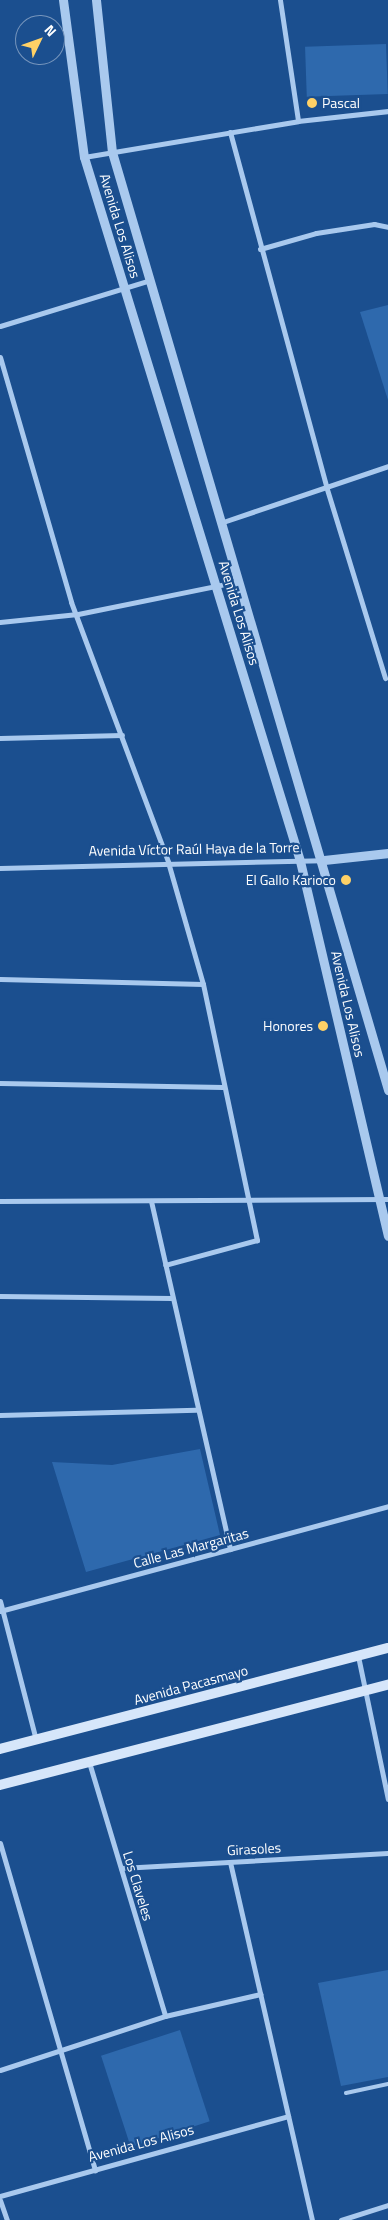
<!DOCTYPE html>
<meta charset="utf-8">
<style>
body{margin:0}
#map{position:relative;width:388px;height:2220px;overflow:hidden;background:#1b4f8f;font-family:"Titillium Web",sans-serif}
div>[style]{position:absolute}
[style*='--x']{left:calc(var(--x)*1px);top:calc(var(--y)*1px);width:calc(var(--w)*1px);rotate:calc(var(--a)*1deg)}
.green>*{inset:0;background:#2e69ad;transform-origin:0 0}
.service>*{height:4px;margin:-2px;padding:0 2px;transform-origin:2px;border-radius:2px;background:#a9c9ee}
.minor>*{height:5px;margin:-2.5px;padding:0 2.5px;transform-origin:2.5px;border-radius:2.5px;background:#a9c9ee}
.tertiary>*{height:9px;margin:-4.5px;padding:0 4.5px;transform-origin:4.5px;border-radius:4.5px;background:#a9c9ee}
.secondary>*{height:10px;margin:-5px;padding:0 5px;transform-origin:5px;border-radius:5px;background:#d6e6fa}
.dots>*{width:14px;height:14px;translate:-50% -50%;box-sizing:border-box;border:2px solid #1b4f8f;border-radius:50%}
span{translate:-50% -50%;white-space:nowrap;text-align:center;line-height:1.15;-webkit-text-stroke:4.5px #1b4f8f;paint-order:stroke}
.poi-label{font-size:14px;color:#fff}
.left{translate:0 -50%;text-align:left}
.right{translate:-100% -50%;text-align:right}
.street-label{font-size:14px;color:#fff}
.north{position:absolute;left:15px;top:15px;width:50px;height:50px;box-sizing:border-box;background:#1b4f8f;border:1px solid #7695bc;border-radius:50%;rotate:48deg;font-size:14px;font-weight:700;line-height:20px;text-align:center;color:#fff}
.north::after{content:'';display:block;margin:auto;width:18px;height:22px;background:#ffd166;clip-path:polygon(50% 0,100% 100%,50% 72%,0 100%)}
</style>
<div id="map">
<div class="green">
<i style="left:386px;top:44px;width:50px;height:81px;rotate:88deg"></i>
<i style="clip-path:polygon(388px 305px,388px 400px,360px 312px)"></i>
<i style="clip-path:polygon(200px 1449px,220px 1535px,86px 1572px,52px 1462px,112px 1465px)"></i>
<i style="clip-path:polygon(388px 1970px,388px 2077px,341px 2086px,318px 1983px)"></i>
<i style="left:180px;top:2030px;width:96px;height:83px;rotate:72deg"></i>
</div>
<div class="service">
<i style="--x:346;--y:2093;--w:43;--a:-12.1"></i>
</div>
<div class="minor">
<i style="--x:280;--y:0;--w:122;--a:81.5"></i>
<i style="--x:230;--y:132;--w:367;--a:74.8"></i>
<i style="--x:326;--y:486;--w:201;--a:72.9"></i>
<i style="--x:84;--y:157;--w:217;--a:-9.5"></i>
<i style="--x:298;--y:121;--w:91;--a:-6.3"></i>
<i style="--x:260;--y:249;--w:58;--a:-15.9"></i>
<i style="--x:316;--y:233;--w:59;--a:-8.8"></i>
<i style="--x:374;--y:224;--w:14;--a:12"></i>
<i style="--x:0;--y:326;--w:157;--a:-17"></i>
<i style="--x:0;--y:357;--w:255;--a:73.8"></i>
<i style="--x:71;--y:602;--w:278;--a:69.5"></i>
<i style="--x:168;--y:862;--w:127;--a:74"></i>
<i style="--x:203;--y:984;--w:262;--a:78.1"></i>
<i style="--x:257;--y:1240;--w:95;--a:164.8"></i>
<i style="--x:223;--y:522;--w:174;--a:-18.7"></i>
<i style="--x:0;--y:622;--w:78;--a:-5.9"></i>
<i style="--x:78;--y:614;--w:165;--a:-11.5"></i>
<i style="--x:0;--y:738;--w:122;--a:-1.4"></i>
<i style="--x:0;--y:868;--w:322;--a:-1.4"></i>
<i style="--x:0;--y:979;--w:203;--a:1.4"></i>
<i style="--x:0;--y:1083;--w:223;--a:1"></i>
<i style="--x:0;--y:1201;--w:388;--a:-0.3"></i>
<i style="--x:151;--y:1201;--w:357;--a:77.2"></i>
<i style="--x:0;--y:1296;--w:172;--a:0.7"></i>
<i style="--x:0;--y:1415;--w:196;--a:-1.5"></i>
<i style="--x:0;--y:1601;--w:144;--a:75.5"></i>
<i style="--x:0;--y:1611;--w:402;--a:-15.1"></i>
<i style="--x:358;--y:1656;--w:146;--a:78.2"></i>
<i style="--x:89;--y:1762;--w:265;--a:73.3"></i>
<i style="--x:0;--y:1843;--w:341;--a:73.8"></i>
<i style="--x:230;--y:1862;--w:367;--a:77.1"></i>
<i style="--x:121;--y:1868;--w:267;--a:-3.2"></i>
<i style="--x:0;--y:2070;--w:174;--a:-18.1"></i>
<i style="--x:165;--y:2016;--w:98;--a:-13"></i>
<i style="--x:0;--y:2196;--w:299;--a:-15.5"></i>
<i style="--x:0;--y:2200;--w:21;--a:71"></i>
<i style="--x:341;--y:2220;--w:49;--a:-17.7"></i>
</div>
<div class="tertiary">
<i style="--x:63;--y:0;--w:158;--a:82.4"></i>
<i style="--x:84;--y:157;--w:736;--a:72.94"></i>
<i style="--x:300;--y:861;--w:385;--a:76.8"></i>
<i style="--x:96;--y:0;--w:153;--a:84"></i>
<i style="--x:112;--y:152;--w:978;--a:73.6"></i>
<i style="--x:324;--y:860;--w:64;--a:-6.2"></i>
</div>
<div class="secondary">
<i style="--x:0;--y:1749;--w:401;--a:-14.6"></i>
<i style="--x:0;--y:1785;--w:401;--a:-14.5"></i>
</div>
<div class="dots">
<i style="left:312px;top:103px;background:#ffd166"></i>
<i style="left:346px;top:880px;background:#ffd166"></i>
<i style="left:323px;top:1026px;background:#ffd166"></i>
</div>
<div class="poi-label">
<span class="left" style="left:322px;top:103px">Pascal</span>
<span class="right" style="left:336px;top:880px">El Gallo Karioco</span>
<span class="right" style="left:313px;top:1026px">Honores</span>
</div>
<div class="street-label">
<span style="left:120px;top:226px;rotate:73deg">Avenida Los Alisos</span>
<span style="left:239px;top:613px;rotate:73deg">Avenida Los Alisos</span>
<span style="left:194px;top:849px;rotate:-1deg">Avenida Víctor Raúl Haya de la Torre</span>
<span style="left:348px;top:1004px;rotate:77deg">Avenida Los Alisos</span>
<span style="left:191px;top:1548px;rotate:-15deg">Calle Las Margaritas</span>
<span style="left:191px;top:1685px;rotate:-15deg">Avenida Pacasmayo</span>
<span style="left:254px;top:1849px;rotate:-3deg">Girasoles</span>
<span style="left:138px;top:1886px;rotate:73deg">Los Claveles</span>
<span style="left:141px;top:2143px;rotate:-15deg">Avenida Los Alisos</span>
</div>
<div class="north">N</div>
</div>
